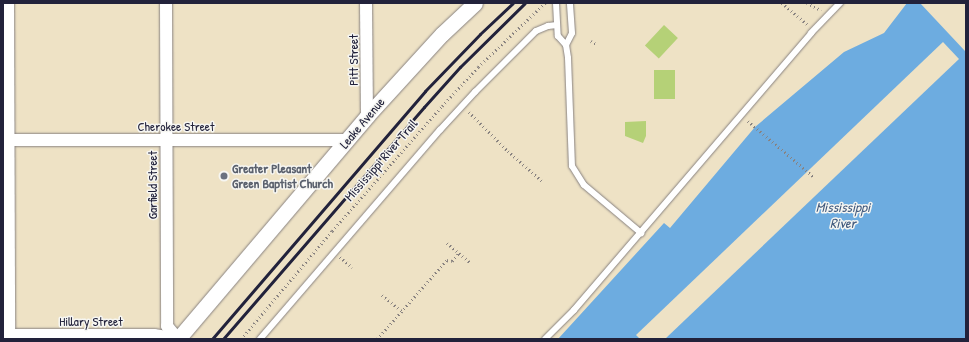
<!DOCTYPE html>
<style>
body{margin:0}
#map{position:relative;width:969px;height:342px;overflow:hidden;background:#eee2c5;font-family:"Patrick Hand",sans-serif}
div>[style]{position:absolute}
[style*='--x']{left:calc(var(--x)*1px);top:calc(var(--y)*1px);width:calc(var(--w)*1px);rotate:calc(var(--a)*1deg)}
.green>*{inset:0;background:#b5d177;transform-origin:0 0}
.water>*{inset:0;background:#6dace0}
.pier>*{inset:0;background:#eee2c5}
.path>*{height:2.5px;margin-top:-1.25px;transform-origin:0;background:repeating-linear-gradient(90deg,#888280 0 1px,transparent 0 4px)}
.roads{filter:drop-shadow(0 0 1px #888280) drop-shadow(0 0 1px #888280)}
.service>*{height:6px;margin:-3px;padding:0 3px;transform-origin:3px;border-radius:3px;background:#fff}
.minor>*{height:12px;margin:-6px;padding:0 6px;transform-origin:6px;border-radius:6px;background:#fff}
.tertiary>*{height:15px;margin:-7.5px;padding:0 7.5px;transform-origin:7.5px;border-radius:7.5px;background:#fff}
.rail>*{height:3px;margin:-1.5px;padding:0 1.5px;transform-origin:1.5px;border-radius:1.5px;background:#22223b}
.dots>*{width:11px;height:11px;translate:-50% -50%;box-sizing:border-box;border:2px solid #f6f6f2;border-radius:50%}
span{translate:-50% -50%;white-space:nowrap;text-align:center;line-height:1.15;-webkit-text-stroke:3px #f6f6f2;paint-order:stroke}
.street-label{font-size:13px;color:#22223b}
.worship-label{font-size:13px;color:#5b616d;font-weight:700}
.left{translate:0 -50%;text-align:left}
.water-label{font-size:14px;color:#40597d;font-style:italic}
.frame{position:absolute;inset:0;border:4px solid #22223b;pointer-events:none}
</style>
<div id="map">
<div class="green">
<i style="left:664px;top:25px;width:19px;height:28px;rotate:43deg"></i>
<i style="left:654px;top:70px;width:21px;height:29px"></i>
<i style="clip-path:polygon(646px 121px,646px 136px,643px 143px,625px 136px,625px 122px)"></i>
</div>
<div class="water">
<i style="clip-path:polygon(907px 3px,966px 3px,966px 339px,558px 339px,664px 223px,670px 228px,755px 127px,844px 52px,884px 33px)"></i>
</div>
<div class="pier">
<i style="clip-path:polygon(920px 3px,966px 3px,966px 50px,965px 51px)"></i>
<i style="clip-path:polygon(943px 42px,959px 59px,665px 339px,640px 339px,636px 335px)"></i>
</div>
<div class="path">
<i style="--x:782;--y:3;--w:34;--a:40"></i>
<i style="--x:807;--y:3;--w:16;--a:27"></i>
<i style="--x:591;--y:41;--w:6;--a:31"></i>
<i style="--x:469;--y:112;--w:55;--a:45"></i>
<i style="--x:508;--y:151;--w:45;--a:41.4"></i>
<i style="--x:748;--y:121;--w:87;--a:40.3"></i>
<i style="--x:447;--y:243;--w:31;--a:40"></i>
<i style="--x:340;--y:257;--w:16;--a:40"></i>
<i style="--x:382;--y:295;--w:26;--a:39"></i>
<i style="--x:241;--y:339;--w:141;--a:-49.9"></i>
<i style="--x:332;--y:231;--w:167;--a:-48.7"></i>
<i style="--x:442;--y:106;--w:53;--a:-47.3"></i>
<i style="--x:478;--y:67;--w:93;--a:-43.7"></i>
<i style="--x:377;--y:339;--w:106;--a:-48.5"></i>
<i style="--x:447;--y:260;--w:5;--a:11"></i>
<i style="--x:452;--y:261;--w:11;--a:-49"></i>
</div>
<div class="roads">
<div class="service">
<i style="--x:556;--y:3;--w:33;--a:87"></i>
<i style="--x:558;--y:36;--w:12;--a:48"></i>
<i style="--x:566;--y:45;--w:13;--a:81"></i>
<i style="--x:568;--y:58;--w:108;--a:87.9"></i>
<i style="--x:572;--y:166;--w:22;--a:58"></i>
<i style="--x:584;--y:185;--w:75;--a:40.1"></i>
<i style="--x:566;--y:45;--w:13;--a:-63"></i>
<i style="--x:572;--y:33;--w:30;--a:-94"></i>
<i style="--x:260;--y:339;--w:276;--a:-49.3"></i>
<i style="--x:440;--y:130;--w:52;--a:-47.4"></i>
<i style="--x:475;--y:92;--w:86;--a:-45"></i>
<i style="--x:536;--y:31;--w:13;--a:-23"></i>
<i style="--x:548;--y:26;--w:9;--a:-6"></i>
<i style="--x:545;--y:339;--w:41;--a:-45"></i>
<i style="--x:574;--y:310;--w:365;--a:-49.4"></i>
<i style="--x:811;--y:33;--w:42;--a:-46"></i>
</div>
<div class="minor">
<i style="--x:8;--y:3;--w:336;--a:89.8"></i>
<i style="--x:166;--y:3;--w:323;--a:89.8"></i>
<i style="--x:167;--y:326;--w:17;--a:50"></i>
<i style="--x:366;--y:3;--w:113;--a:89.5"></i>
<i style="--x:3;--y:140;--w:345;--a:0"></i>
<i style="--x:3;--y:335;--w:151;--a:0"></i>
<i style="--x:154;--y:335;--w:24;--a:9"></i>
</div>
<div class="tertiary">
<i style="--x:178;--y:339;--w:292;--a:-49.7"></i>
<i style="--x:367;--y:116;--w:111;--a:-47.6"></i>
<i style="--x:442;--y:34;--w:45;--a:-43.2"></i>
</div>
</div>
<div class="rail">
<i style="--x:212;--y:339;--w:327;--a:-49.3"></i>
<i style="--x:425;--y:91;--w:79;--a:-46"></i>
<i style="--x:480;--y:34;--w:45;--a:-43.2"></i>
<i style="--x:223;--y:339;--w:307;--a:-49.1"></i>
<i style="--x:424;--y:107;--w:54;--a:-48"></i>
<i style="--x:460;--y:67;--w:91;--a:-44.6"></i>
</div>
<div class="dots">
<i style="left:224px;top:176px;background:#6b7280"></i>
</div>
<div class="street-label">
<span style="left:353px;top:60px;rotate:-90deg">Pitt Street</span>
<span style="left:362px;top:123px;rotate:-50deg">Leake Avenue</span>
<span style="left:176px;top:126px">Cherokee Street</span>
<span style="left:381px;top:160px;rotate:-49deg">Mississippi River Trail</span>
<span style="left:152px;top:185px;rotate:-90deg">Garfield Street</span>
<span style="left:91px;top:321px">Hillary Street</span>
</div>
<div class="worship-label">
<span class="left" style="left:232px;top:176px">Greater Pleasant<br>Green Baptist Church</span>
</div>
<div class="water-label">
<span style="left:843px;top:215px">Mississippi<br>River</span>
</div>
<div class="frame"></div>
</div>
